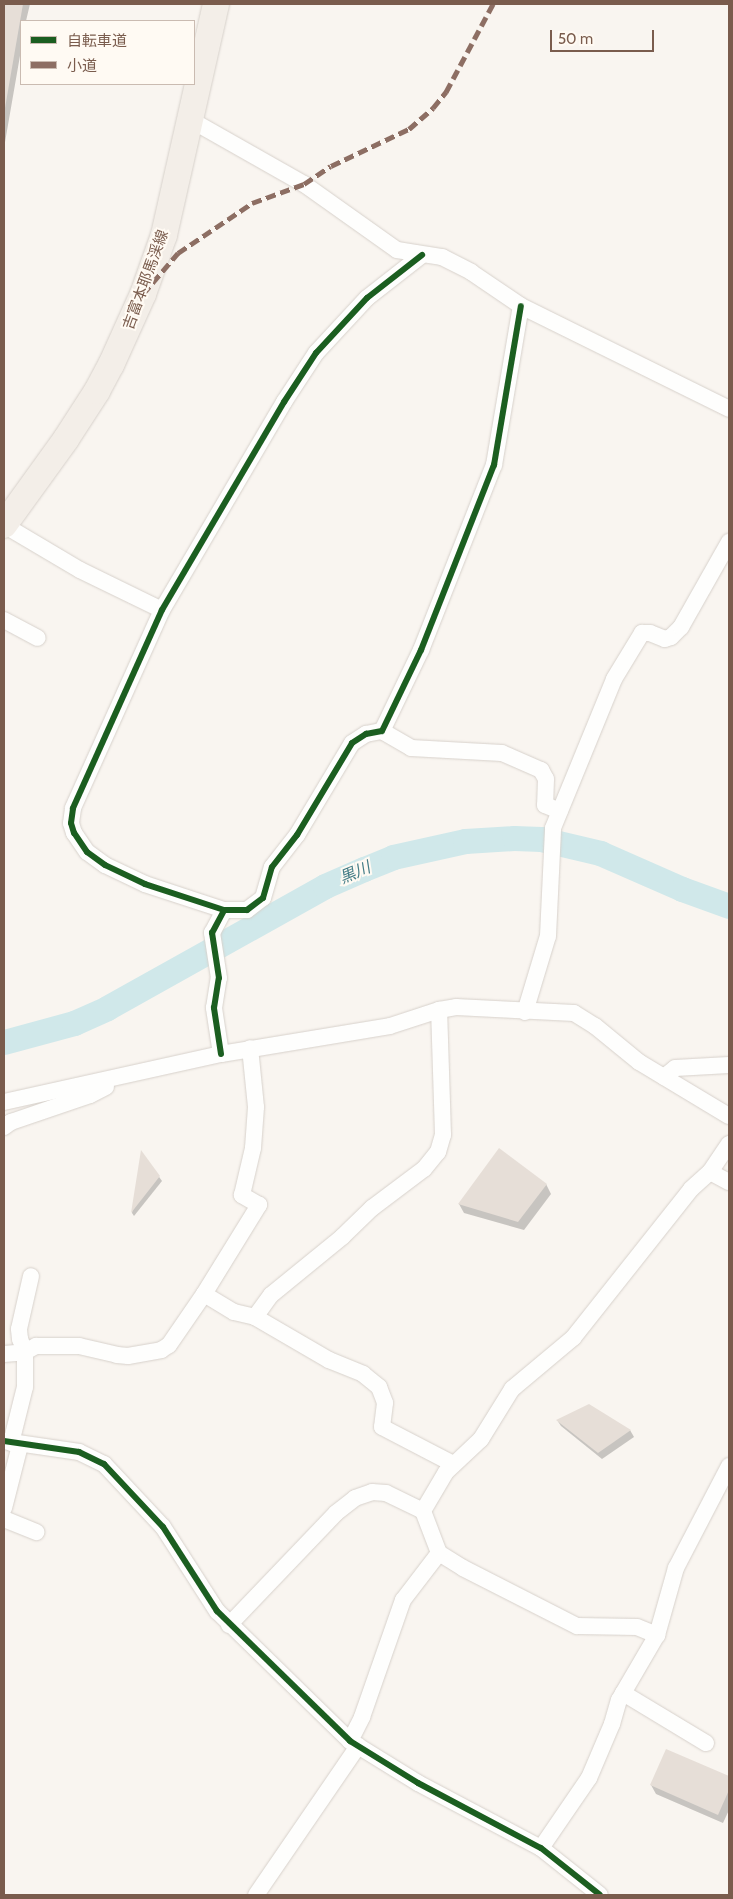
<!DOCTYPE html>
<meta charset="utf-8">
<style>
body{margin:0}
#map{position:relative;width:733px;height:1899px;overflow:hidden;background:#f9f5f0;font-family:Cabin,"Noto Sans JP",sans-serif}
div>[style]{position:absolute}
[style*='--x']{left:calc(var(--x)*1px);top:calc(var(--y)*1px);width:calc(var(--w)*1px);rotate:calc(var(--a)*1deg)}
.shadow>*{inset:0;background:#0003}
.river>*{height:25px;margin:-12.5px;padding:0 12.5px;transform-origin:12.5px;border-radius:12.5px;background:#d0e8ea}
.building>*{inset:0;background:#e6ded7}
.roads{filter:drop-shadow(0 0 1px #d7d1cb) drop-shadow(0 0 1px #d7d1cb)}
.street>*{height:16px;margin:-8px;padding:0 8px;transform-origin:8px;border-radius:8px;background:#fefefd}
.primary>*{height:26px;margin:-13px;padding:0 13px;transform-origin:13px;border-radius:13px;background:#f3eee8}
.quiet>*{height:5px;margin-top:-2.5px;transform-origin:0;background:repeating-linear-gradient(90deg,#8d6e63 0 10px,transparent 0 15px)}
.cycleway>*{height:6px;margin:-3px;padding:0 3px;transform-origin:3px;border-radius:3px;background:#1b5e20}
span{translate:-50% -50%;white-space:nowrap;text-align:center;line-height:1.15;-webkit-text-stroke:4px #fffaf3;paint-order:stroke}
.street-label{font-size:15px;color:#7a5c4d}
.water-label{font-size:16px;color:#437c86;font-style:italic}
.frame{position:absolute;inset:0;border:5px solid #7a5c4d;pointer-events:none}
.legend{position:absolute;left:20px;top:20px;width:175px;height:65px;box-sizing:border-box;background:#fffaf3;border:1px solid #cabbb1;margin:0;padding:6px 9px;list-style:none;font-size:15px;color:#7a5c4d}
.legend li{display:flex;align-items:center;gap:10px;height:25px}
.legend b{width:25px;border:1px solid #cabbb1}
.scale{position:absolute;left:550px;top:30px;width:104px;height:22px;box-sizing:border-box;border:2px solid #7a5c4d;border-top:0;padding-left:6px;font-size:15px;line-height:18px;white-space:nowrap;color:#7a5c4d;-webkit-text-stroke:4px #fffaf3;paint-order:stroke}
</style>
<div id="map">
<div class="shadow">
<i style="clip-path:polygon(4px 4px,30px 4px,26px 21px,21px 21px,21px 50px,4px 148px)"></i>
<i style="clip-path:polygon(142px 1153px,162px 1181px,134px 1216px,132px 1213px)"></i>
<i style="clip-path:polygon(546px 1184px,551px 1194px,524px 1230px,464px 1213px,459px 1204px)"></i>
<i style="clip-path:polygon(557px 1420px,630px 1430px,634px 1437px,602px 1459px,561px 1426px)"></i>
<i style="clip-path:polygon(666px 1751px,729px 1778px,729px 1810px,723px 1823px,656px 1794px,651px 1785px)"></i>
</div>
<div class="river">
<i style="--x:4;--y:1042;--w:73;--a:-15.2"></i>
<i style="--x:74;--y:1023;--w:36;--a:-24"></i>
<i style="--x:107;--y:1008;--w:250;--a:-29.2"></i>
<i style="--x:325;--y:886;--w:43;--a:-23.6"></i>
<i style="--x:364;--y:869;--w:31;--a:-22"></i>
<i style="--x:393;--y:857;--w:74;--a:-12.5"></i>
<i style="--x:465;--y:841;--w:49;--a:-3.5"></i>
<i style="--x:514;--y:838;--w:27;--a:2"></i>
<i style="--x:541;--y:839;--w:61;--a:13.3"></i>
<i style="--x:600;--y:853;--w:90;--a:23.7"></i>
<i style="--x:682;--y:889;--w:50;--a:19.9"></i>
</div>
<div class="building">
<i style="clip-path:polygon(4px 4px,23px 4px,5px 108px,4px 108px)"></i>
<i style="clip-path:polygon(499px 1148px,547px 1184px,518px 1222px,458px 1204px)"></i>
<i style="clip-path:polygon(141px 1150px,160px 1176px,131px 1213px)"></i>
<i style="clip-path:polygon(589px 1404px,631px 1430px,598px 1453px,556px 1420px)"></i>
<i style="clip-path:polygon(666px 1749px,729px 1776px,729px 1790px,718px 1815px,650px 1785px)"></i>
</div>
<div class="roads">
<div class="street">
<i style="--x:189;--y:119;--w:132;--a:29.5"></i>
<i style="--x:304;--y:184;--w:114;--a:35.4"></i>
<i style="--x:397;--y:250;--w:46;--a:8.8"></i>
<i style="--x:442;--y:257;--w:33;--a:27"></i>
<i style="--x:471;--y:272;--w:60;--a:34.2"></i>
<i style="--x:521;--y:306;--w:232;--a:26.3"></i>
<i style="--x:4;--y:525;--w:88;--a:30.6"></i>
<i style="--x:80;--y:570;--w:91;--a:26"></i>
<i style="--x:4;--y:620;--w:38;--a:28"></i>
<i style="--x:382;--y:731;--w:34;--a:30"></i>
<i style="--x:411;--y:748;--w:91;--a:3.1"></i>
<i style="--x:502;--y:753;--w:43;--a:23.6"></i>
<i style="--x:541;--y:770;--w:10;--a:61"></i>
<i style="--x:546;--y:779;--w:26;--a:92"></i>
<i style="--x:545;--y:805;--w:16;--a:22"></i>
<i style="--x:224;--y:910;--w:83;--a:-161.8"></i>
<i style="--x:145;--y:884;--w:44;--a:-154.6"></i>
<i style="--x:105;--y:865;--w:22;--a:-144"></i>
<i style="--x:87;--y:852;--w:23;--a:-124"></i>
<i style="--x:74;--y:833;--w:10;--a:-107"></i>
<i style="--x:71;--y:823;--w:15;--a:-82"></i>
<i style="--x:73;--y:808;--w:217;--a:-65.8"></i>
<i style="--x:162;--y:610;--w:241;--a:-59.6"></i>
<i style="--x:284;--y:402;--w:59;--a:-56.9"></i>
<i style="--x:316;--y:353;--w:75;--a:-47.2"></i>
<i style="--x:367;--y:298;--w:70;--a:-38"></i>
<i style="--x:525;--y:1012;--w:79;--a:-73.2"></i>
<i style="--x:548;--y:936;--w:108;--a:-87.3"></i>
<i style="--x:553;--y:828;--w:161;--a:-67.7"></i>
<i style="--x:614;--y:679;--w:54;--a:-58.7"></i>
<i style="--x:642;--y:633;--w:8;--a:0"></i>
<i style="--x:650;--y:633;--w:16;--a:22"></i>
<i style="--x:665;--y:639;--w:6;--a:-18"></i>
<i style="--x:671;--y:637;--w:14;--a:-45"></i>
<i style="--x:681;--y:627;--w:98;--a:-60.5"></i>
<i style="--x:221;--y:1054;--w:47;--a:-98.7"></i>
<i style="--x:214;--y:1008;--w:30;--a:-81"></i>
<i style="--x:219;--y:978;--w:46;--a:-98.8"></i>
<i style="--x:212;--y:933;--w:26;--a:-62"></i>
<i style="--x:224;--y:910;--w:23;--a:0"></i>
<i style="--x:247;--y:910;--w:20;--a:-37"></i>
<i style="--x:263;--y:898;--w:32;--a:-74"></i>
<i style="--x:272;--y:867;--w:41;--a:-52"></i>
<i style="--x:297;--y:835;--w:107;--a:-59.1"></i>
<i style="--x:352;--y:743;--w:17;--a:-33"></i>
<i style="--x:366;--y:734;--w:16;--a:-11"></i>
<i style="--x:382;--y:731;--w:90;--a:-64.3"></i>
<i style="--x:421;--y:650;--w:199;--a:-68.5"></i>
<i style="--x:494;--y:465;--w:161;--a:-80.4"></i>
<i style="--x:664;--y:1077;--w:14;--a:-39"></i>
<i style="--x:675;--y:1068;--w:54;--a:-3.2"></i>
<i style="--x:4;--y:1102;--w:222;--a:-12.5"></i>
<i style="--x:221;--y:1054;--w:171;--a:-9.4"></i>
<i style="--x:390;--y:1026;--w:52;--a:-18.1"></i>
<i style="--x:439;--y:1010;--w:17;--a:-10"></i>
<i style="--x:456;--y:1007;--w:118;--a:2.9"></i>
<i style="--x:574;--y:1013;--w:25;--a:32"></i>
<i style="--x:595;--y:1026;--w:57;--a:39.3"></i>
<i style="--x:639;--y:1062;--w:105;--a:31"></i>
<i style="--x:4;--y:1127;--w:9;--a:-36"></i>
<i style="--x:11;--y:1122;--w:83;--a:-18.9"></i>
<i style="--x:90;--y:1095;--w:18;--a:-27"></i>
<i style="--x:710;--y:1172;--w:21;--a:28"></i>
<i style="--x:204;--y:1294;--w:35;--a:31"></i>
<i style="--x:234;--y:1312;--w:22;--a:13"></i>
<i style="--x:255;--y:1317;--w:86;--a:30.2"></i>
<i style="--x:329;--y:1360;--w:37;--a:22"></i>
<i style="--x:363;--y:1374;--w:21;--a:39"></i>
<i style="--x:379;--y:1387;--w:17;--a:69"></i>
<i style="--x:385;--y:1403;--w:24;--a:97"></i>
<i style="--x:382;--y:1427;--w:80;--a:27.5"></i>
<i style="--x:255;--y:1317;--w:27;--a:-54"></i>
<i style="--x:271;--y:1295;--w:92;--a:-39.2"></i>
<i style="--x:342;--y:1237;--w:42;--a:-44"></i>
<i style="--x:372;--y:1208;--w:65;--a:-36.9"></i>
<i style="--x:424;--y:1169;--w:22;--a:-51"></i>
<i style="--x:438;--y:1152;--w:18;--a:-74"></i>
<i style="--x:443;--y:1135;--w:125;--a:-91.8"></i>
<i style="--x:4;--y:1354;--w:21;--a:-5"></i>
<i style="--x:25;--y:1352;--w:14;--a:-111"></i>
<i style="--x:20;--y:1339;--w:10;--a:-96"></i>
<i style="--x:19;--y:1329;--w:54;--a:-77.2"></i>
<i style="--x:4;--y:1441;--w:76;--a:8.3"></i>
<i style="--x:79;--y:1452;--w:28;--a:26"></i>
<i style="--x:104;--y:1464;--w:86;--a:46.9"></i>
<i style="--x:163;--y:1527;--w:100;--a:57.3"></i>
<i style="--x:217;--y:1611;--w:186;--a:44.3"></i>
<i style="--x:350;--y:1741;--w:80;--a:31.7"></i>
<i style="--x:418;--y:1783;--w:139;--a:27.9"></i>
<i style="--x:541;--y:1848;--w:75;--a:38.5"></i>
<i style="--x:11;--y:1443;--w:58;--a:-76"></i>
<i style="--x:25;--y:1387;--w:35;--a:-90"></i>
<i style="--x:25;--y:1352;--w:13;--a:-29"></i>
<i style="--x:36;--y:1346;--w:43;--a:0"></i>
<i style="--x:79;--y:1346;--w:39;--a:13"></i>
<i style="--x:117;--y:1355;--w:11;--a:5"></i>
<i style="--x:128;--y:1356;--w:34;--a:-10"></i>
<i style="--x:161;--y:1350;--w:9;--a:-32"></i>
<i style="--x:169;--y:1345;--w:62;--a:-55.5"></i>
<i style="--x:204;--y:1294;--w:105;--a:-58.3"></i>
<i style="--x:259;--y:1205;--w:20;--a:-150"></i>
<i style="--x:242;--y:1195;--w:48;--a:-76.8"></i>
<i style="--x:253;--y:1148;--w:41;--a:-85.8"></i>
<i style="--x:256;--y:1107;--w:59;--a:-95.8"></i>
<i style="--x:4;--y:1508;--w:65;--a:-75.7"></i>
<i style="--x:4;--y:1519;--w:35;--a:22"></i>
<i style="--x:439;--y:1553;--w:28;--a:32"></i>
<i style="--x:463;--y:1568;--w:128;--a:27"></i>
<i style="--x:577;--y:1626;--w:60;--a:1"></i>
<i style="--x:637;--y:1627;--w:22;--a:22"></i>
<i style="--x:229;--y:1625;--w:155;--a:-46.3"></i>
<i style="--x:336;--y:1513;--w:24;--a:-38"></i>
<i style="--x:355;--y:1498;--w:18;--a:-19"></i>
<i style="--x:372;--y:1492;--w:14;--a:4"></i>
<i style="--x:386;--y:1493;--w:41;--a:25.9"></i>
<i style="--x:423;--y:1511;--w:45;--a:-59.5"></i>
<i style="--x:446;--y:1472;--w:48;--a:-43.3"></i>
<i style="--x:481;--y:1439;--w:59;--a:-58.2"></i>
<i style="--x:512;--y:1389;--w:80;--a:-39.9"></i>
<i style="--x:573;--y:1338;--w:190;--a:-51.6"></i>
<i style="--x:691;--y:1189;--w:25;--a:-42"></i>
<i style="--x:710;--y:1172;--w:34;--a:-56"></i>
<i style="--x:623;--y:1693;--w:97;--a:31.1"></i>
<i style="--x:350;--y:1741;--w:27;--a:-63"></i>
<i style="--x:362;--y:1717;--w:124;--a:-70.7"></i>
<i style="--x:403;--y:1600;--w:59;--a:-52.5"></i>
<i style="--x:439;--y:1553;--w:45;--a:-110.9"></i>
<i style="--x:541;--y:1848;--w:85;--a:-55.6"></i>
<i style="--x:589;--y:1778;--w:59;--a:-66.9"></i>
<i style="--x:612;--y:1724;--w:25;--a:-74"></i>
<i style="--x:619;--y:1700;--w:75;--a:-59.7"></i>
<i style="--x:657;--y:1635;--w:70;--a:-74.2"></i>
<i style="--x:676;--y:1568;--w:115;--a:-62.5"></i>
<i style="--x:256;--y:1895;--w:181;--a:-55.6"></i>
</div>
<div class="primary">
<i style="--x:4;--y:525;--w:106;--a:-54.2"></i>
<i style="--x:66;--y:439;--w:57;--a:-57.1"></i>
<i style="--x:97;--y:391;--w:30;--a:-62"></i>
<i style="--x:111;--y:365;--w:78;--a:-65.7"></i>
<i style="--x:143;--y:294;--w:63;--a:-70.4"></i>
<i style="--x:164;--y:235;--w:237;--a:-77.3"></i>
</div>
</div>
<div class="quiet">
<i style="--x:143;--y:294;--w:54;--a:-49.5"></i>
<i style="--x:178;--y:253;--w:89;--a:-34"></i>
<i style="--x:252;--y:203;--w:55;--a:-20.1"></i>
<i style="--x:304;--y:184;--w:32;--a:-34"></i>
<i style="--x:331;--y:166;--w:86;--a:-25.4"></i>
<i style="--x:409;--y:129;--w:32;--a:-41"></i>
<i style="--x:433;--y:108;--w:21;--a:-51"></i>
<i style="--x:446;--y:92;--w:100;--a:-61.9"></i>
</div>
<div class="cycleway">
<i style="--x:224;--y:910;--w:83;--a:-161.8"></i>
<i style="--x:145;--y:884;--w:44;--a:-154.6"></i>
<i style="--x:105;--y:865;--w:22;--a:-144"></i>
<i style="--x:87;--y:852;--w:23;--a:-124"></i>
<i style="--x:74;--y:833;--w:10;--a:-107"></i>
<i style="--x:71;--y:823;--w:15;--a:-82"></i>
<i style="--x:73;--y:808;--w:217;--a:-65.8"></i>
<i style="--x:162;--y:610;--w:241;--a:-59.6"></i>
<i style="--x:284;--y:402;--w:59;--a:-56.9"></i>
<i style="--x:316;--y:353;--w:75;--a:-47.2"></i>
<i style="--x:367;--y:298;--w:70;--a:-38"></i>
<i style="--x:221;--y:1054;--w:47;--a:-98.7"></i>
<i style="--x:214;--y:1008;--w:30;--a:-81"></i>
<i style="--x:219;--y:978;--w:46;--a:-98.8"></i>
<i style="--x:212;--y:933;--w:26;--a:-62"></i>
<i style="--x:224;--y:910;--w:23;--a:0"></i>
<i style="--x:247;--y:910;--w:20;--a:-37"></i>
<i style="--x:263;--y:898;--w:32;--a:-74"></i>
<i style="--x:272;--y:867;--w:41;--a:-52"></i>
<i style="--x:297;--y:835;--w:107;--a:-59.1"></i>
<i style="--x:352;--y:743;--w:17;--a:-33"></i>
<i style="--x:366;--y:734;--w:16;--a:-11"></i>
<i style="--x:382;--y:731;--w:90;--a:-64.3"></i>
<i style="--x:421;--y:650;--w:199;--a:-68.5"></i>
<i style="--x:494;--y:465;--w:161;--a:-80.4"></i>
<i style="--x:4;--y:1441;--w:76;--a:8.3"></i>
<i style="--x:79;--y:1452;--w:28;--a:26"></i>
<i style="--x:104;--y:1464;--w:86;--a:46.9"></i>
<i style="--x:163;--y:1527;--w:100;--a:57.3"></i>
<i style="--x:217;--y:1611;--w:186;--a:44.3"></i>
<i style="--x:350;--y:1741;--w:80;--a:31.7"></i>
<i style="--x:418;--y:1783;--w:139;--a:27.9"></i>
<i style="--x:541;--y:1848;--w:75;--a:38.5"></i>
</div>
<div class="street-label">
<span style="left:146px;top:280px;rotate:-70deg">吉富本耶馬渓線</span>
</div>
<div class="water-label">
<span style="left:355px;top:873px;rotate:-23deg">黒川</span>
</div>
<div class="frame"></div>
<ul class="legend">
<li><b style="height:6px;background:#1b5e20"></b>自転車道</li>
<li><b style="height:6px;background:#8d6e63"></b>小道</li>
</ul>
<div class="scale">50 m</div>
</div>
